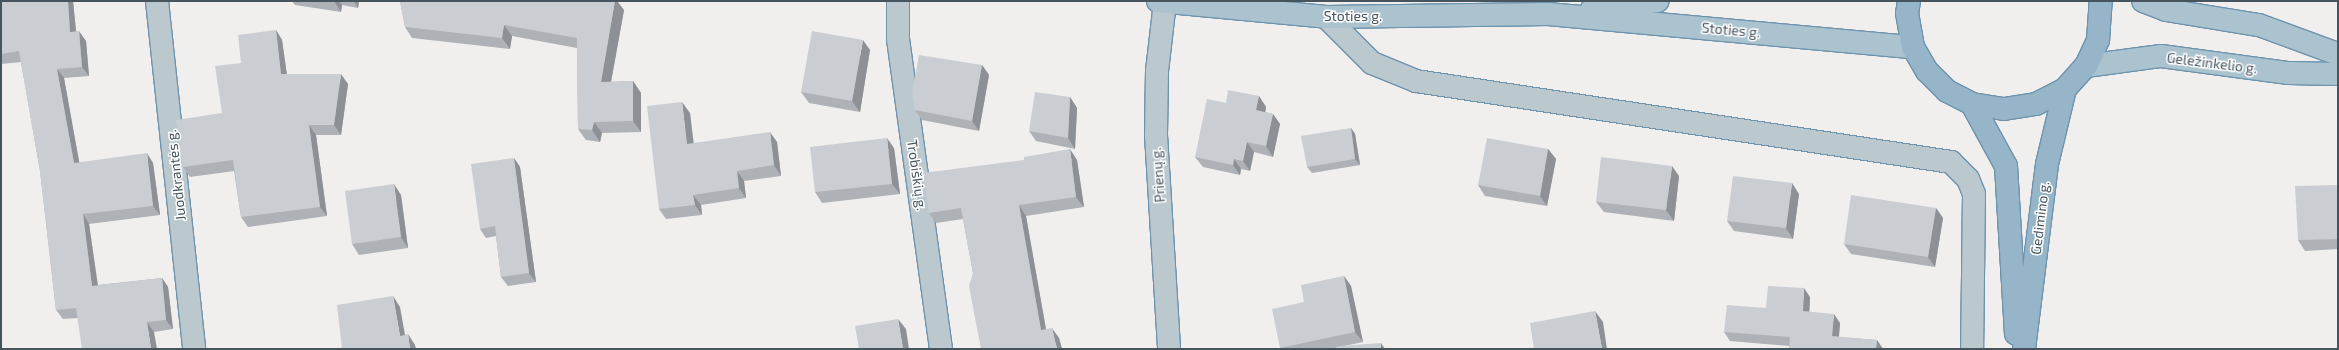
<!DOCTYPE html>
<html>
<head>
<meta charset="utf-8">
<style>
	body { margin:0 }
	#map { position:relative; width:2339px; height:350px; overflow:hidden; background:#f1eeee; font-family:"Exo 2",sans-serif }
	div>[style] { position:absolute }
	.roads { filter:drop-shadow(1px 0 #6d93ad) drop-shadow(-1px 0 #6d93ad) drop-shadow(0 1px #6d93ad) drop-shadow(0 -1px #6d93ad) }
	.minor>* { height:22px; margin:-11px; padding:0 11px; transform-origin:11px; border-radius:11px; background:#bbc8ce }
	.primary>* { height:22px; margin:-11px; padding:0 11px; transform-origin:11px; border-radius:11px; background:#abc2cf }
	.trunk>* { height:22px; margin:-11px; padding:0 11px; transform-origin:11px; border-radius:11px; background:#96b5c8 }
	.wall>* { inset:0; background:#aeb1b5 }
	.shaded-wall>* { inset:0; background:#8d9094 }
	.building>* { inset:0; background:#caced3 }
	span { translate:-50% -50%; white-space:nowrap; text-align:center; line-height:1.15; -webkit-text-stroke:3px #fff; paint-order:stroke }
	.street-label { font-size:14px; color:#45545d }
	.frame { position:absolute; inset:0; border:2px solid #45545d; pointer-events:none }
</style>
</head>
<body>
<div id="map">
	<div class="roads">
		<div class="minor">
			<div style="left:157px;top:1px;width:350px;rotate:83.9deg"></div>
			<div style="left:898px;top:1px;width:38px;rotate:90deg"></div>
			<div style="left:898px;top:39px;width:313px;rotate:82.1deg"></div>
			<div style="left:1165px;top:2px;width:69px;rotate:96.6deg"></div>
			<div style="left:1157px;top:71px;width:64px;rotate:90.9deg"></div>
			<div style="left:1156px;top:135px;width:214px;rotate:86.5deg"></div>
			<div style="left:1326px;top:17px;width:65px;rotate:45deg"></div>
			<div style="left:1372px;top:63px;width:48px;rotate:22.2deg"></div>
			<div style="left:1416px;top:81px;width:541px;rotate:8.61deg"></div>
			<div style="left:1951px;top:162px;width:24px;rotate:45deg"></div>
			<div style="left:1968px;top:179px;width:16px;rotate:68deg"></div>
			<div style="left:1974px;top:194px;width:155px;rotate:90.7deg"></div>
		</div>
		<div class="primary">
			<div style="left:1158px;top:1px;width:169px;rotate:5.4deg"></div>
			<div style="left:1326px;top:17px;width:222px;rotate:-0.8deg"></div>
			<div style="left:1548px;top:14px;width:366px;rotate:5.2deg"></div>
			<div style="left:2143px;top:1px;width:25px;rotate:21deg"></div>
			<div style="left:2166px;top:10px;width:94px;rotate:9.2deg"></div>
			<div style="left:2259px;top:25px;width:84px;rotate:20.2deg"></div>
			<div style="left:1592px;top:9px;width:66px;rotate:-6.9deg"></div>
			<div style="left:2086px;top:66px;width:76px;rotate:-7.6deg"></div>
			<div style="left:2161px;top:56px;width:129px;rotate:7.6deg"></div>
			<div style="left:2289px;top:73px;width:49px;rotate:1.2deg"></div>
		</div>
		<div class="trunk">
			<div style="left:1909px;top:1px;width:12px;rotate:99deg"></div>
			<div style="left:1907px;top:13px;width:35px;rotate:80deg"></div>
			<div style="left:1913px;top:47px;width:28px;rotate:60deg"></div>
			<div style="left:1927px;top:71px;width:28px;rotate:45deg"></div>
			<div style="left:1947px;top:91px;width:28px;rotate:27deg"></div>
			<div style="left:1972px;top:104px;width:32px;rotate:9deg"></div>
			<div style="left:2004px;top:109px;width:32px;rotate:-9deg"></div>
			<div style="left:2036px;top:104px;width:33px;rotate:-27deg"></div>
			<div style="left:2065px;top:89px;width:31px;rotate:-48deg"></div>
			<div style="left:2086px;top:66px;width:29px;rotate:-65deg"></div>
			<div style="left:2098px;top:40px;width:39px;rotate:-86deg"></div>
			<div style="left:1972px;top:104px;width:71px;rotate:61.3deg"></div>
			<div style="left:2006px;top:166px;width:168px;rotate:86.6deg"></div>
			<div style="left:2024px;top:349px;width:186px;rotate:-82.9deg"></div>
			<div style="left:2047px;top:164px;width:77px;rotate:-76.5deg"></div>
		</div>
	</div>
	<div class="wall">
		<div style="clip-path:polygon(1px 1px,73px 1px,76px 31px,86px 41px,89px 76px,64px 78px,79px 162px,153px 163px,160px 215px,89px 224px,98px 285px,162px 278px,168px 287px,173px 329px,154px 332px,78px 318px,63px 319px,56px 310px,40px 171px,21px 62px,1px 64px)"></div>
		<div style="clip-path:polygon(292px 1px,359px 1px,358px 8px,342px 5px,341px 12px,295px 5px)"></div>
		<div style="clip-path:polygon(400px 1px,617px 1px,624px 10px,611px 82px,633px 81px,641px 93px,641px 132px,602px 133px,600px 142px,586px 140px,578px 129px,577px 48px,512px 36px,510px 49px,412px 38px,405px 27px)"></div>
		<div style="clip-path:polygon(276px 30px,282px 40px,287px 74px,348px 84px,341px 135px,316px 135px,327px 216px,248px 227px,241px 217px,234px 171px,190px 177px,183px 167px,222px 113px,241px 63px)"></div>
		<div style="clip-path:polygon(870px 50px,860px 112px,809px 103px,801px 92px)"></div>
		<div style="clip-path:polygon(982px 65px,989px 75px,979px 131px,922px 120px,915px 110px)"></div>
		<div style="clip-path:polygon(1259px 96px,1266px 107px,1265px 112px,1273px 114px,1280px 124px,1273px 157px,1254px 152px,1250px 171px,1241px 169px,1240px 175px,1203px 167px,1195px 157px)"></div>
		<div style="clip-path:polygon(1070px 97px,1077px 108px,1075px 149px,1036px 141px,1029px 131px)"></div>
		<div style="clip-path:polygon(690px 113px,693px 143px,777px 142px,781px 176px,744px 181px,746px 198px,701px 205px,702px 215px,666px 219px,659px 209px)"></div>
		<div style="clip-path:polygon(1351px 128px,1355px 134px,1360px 165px,1312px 173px,1307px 167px)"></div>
		<div style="clip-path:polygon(894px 148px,900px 194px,822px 203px,815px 192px)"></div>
		<div style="clip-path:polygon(1548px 149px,1556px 159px,1547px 206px,1485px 196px,1478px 185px)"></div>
		<div style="clip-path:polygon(514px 158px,520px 167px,536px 282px,508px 286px,501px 277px,496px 236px,486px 238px,480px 229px)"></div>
		<div style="clip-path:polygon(1077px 160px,1084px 207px,1026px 216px,1046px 329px,1059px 338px,1062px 349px,973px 273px,963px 219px,936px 223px,929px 213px)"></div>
		<div style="clip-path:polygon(1679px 176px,1674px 221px,1604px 212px,1596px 202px)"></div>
		<div style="clip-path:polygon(2338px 185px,2338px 249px,2305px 251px,2298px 240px)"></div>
		<div style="clip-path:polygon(1799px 194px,1793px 239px,1734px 231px,1727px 221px)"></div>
		<div style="clip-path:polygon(401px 195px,408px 248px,359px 255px,352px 244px)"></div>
		<div style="clip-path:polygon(1936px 208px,1943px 218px,1935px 267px,1851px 254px,1844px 244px)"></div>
		<div style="clip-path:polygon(1344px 276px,1351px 286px,1363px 342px,1330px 349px,1281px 349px,1280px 348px,1304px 302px)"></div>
		<div style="clip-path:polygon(1810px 297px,1809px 312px,1840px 323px,1839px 337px,1877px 340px,1883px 349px,1789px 349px,1789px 346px,1730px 341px,1724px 332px,1766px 308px)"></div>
	</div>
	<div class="shaded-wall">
		<div style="clip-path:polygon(68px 1px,73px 1px,77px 41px,70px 32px)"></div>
		<div style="clip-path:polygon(334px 1px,339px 1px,342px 5px,341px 12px)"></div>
		<div style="clip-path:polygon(354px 1px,359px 1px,358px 8px)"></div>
		<div style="clip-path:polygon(615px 1px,617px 1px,624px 10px,609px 93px,601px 82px)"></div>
		<div style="clip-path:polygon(504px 25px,512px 36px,510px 49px,502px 38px)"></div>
		<div style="clip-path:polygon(276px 30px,282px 40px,288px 84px,281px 74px)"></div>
		<div style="clip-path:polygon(79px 31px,86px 41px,89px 76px,82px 67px)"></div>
		<div style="clip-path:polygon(863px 40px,870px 50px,860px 112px,852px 101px)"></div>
		<div style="clip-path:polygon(982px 65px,989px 75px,979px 131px,972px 121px)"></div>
		<div style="clip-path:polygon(57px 69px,64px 78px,81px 172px,74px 163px)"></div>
		<div style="clip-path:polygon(341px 74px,348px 84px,341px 135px,334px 125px)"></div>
		<div style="clip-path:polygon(633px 81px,641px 93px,641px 132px,633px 121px)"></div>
		<div style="clip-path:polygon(1259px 96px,1266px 107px,1264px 120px,1256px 110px)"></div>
		<div style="clip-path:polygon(1070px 97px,1077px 108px,1075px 149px,1068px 138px)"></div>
		<div style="clip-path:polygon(682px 102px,690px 113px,695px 154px,687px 144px)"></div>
		<div style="clip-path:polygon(1273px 114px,1280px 124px,1273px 157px,1266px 146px)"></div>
		<div style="clip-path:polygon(594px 122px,602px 133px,600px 142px,592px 130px)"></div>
		<div style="clip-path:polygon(309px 125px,316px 135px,327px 216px,320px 207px)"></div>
		<div style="clip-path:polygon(1351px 128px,1355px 134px,1360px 165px,1355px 159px)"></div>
		<div style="clip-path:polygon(770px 132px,777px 142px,781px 176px,774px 165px)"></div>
		<div style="clip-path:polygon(887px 138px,894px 148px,900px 194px,892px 184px)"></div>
		<div style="clip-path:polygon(1247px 142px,1254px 152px,1250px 171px,1243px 161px)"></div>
		<div style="clip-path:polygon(1070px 149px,1077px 160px,1084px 207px,1076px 197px)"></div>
		<div style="clip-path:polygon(1548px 149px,1556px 159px,1547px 206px,1540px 196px)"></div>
		<div style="clip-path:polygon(147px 153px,153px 163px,160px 215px,153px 206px)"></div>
		<div style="clip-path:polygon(514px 158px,520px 167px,536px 282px,529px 273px)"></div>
		<div style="clip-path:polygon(1234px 159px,1241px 169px,1240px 175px,1233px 165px)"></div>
		<div style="clip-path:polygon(1672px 166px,1679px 176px,1674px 221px,1666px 210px)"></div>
		<div style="clip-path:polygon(737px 171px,744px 181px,746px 198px,739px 188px)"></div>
		<div style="clip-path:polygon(1792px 183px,1799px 194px,1793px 239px,1786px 228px)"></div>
		<div style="clip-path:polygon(394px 184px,401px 195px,408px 248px,401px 237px)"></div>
		<div style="clip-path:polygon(693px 195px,701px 205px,702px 215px,695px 205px)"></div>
		<div style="clip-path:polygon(1019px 205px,1026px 216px,1048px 341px,1041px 330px)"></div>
		<div style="clip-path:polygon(1936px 208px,1943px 218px,1935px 267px,1928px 257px)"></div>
		<div style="clip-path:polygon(83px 214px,89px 224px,99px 295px,92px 286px)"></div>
		<div style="clip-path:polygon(1344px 276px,1351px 286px,1363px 342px,1355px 332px)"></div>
		<div style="clip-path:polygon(162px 278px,168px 287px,173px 329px,166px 320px)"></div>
		<div style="clip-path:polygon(1804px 288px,1810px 297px,1809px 320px,1803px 311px)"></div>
		<div style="clip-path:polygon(393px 296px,400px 307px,407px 346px,400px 336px)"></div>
		<div style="clip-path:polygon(1595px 311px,1603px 322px,1607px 349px,1602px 349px)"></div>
		<div style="clip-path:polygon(1834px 314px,1840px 323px,1838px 345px,1832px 336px)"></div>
		<div style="clip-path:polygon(898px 319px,906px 329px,909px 349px,903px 349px)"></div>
		<div style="clip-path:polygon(147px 322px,154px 332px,157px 349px,151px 349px)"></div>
		<div style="clip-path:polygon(1052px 328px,1059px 338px,1062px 349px,1057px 349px)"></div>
		<div style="clip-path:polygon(408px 334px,415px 345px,416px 349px,410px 349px)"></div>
		<div style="clip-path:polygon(1877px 340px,1883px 349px,1876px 349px)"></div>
		<div style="clip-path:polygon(1381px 343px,1385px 349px,1381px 349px)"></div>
	</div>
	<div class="building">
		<div style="clip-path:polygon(1px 1px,68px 1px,70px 32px,79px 31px,82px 67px,57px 69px,74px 163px,147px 153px,153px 206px,83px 214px,92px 286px,162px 278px,166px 320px,147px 322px,151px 349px,82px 349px,76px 308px,56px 310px,40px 171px,19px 51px,1px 54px)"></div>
		<div style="clip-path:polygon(400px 1px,615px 1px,601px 82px,633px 81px,633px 121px,594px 122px,592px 130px,578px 129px,577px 38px,504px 25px,502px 38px,405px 27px)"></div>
		<div style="clip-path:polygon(276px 30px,281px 74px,341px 74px,334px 125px,309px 125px,320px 207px,241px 217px,233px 160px,183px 167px,176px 120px,222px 113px,215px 66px,241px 63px,238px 35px)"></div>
		<div style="clip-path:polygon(812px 31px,863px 40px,852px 101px,801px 92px)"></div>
		<div style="clip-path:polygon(919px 55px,982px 65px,972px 121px,915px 110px,912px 93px)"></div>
		<div style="clip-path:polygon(1228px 90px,1259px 96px,1256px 110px,1273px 114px,1266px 146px,1247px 142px,1243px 161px,1234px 159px,1233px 165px,1195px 157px,1207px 99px,1226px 103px)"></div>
		<div style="clip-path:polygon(1035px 92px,1070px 97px,1068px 138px,1029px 131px)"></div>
		<div style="clip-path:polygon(682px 102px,687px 144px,770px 132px,774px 165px,737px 171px,739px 188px,693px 195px,695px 205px,659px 209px,647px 106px)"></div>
		<div style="clip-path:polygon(1351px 128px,1355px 159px,1307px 167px,1301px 136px)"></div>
		<div style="clip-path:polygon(887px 138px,892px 184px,815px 192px,810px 147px)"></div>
		<div style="clip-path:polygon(1487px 138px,1548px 149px,1540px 196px,1478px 185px)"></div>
		<div style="clip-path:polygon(1070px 149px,1076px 197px,1019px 205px,1041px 330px,1052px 328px,1057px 349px,981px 349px,969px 286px,973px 273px,961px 208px,929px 213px,923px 173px,1024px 160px,1024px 157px)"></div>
		<div style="clip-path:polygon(1601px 157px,1672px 166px,1666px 210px,1596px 202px)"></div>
		<div style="clip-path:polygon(514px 158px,529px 273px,501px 277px,495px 226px,480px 229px,471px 164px)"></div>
		<div style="clip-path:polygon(1733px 176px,1792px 183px,1786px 228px,1727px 221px)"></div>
		<div style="clip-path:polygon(394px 184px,401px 237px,352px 244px,345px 191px)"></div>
		<div style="clip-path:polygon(2338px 185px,2338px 239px,2298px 240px,2295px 186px)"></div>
		<div style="clip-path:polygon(1851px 195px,1936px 208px,1928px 257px,1844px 244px)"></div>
		<div style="clip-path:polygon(1344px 276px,1355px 332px,1280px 348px,1272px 309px,1304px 302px,1301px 285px)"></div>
		<div style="clip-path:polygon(1768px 286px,1804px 288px,1803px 311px,1834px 314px,1832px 336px,1877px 340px,1876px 349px,1789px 349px,1790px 337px,1724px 332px,1727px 305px,1766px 308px)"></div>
		<div style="clip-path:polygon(393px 296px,400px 336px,408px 334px,410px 349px,342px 349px,337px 305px)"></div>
		<div style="clip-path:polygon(1595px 311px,1602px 349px,1534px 349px,1530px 323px)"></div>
		<div style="clip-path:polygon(898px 319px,903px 349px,859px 349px,855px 326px)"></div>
		<div style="clip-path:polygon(1381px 343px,1381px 349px,1339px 349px,1339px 346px)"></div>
	</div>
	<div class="street-label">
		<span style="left:1353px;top:16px">Stoties g.</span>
		<span style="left:1731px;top:30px;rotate:5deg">Stoties g.</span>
		<span style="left:2212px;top:63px;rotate:7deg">Geležinkelio g.</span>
		<span style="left:176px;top:175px;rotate:-96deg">Juodkrantės g.</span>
		<span style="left:917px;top:175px;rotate:82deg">Trobiškių g.</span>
		<span style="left:1158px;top:175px;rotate:-94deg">Prienų g.</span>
		<span style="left:2040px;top:218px;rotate:-83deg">Gedimino g.</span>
	</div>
	<div class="frame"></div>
</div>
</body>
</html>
